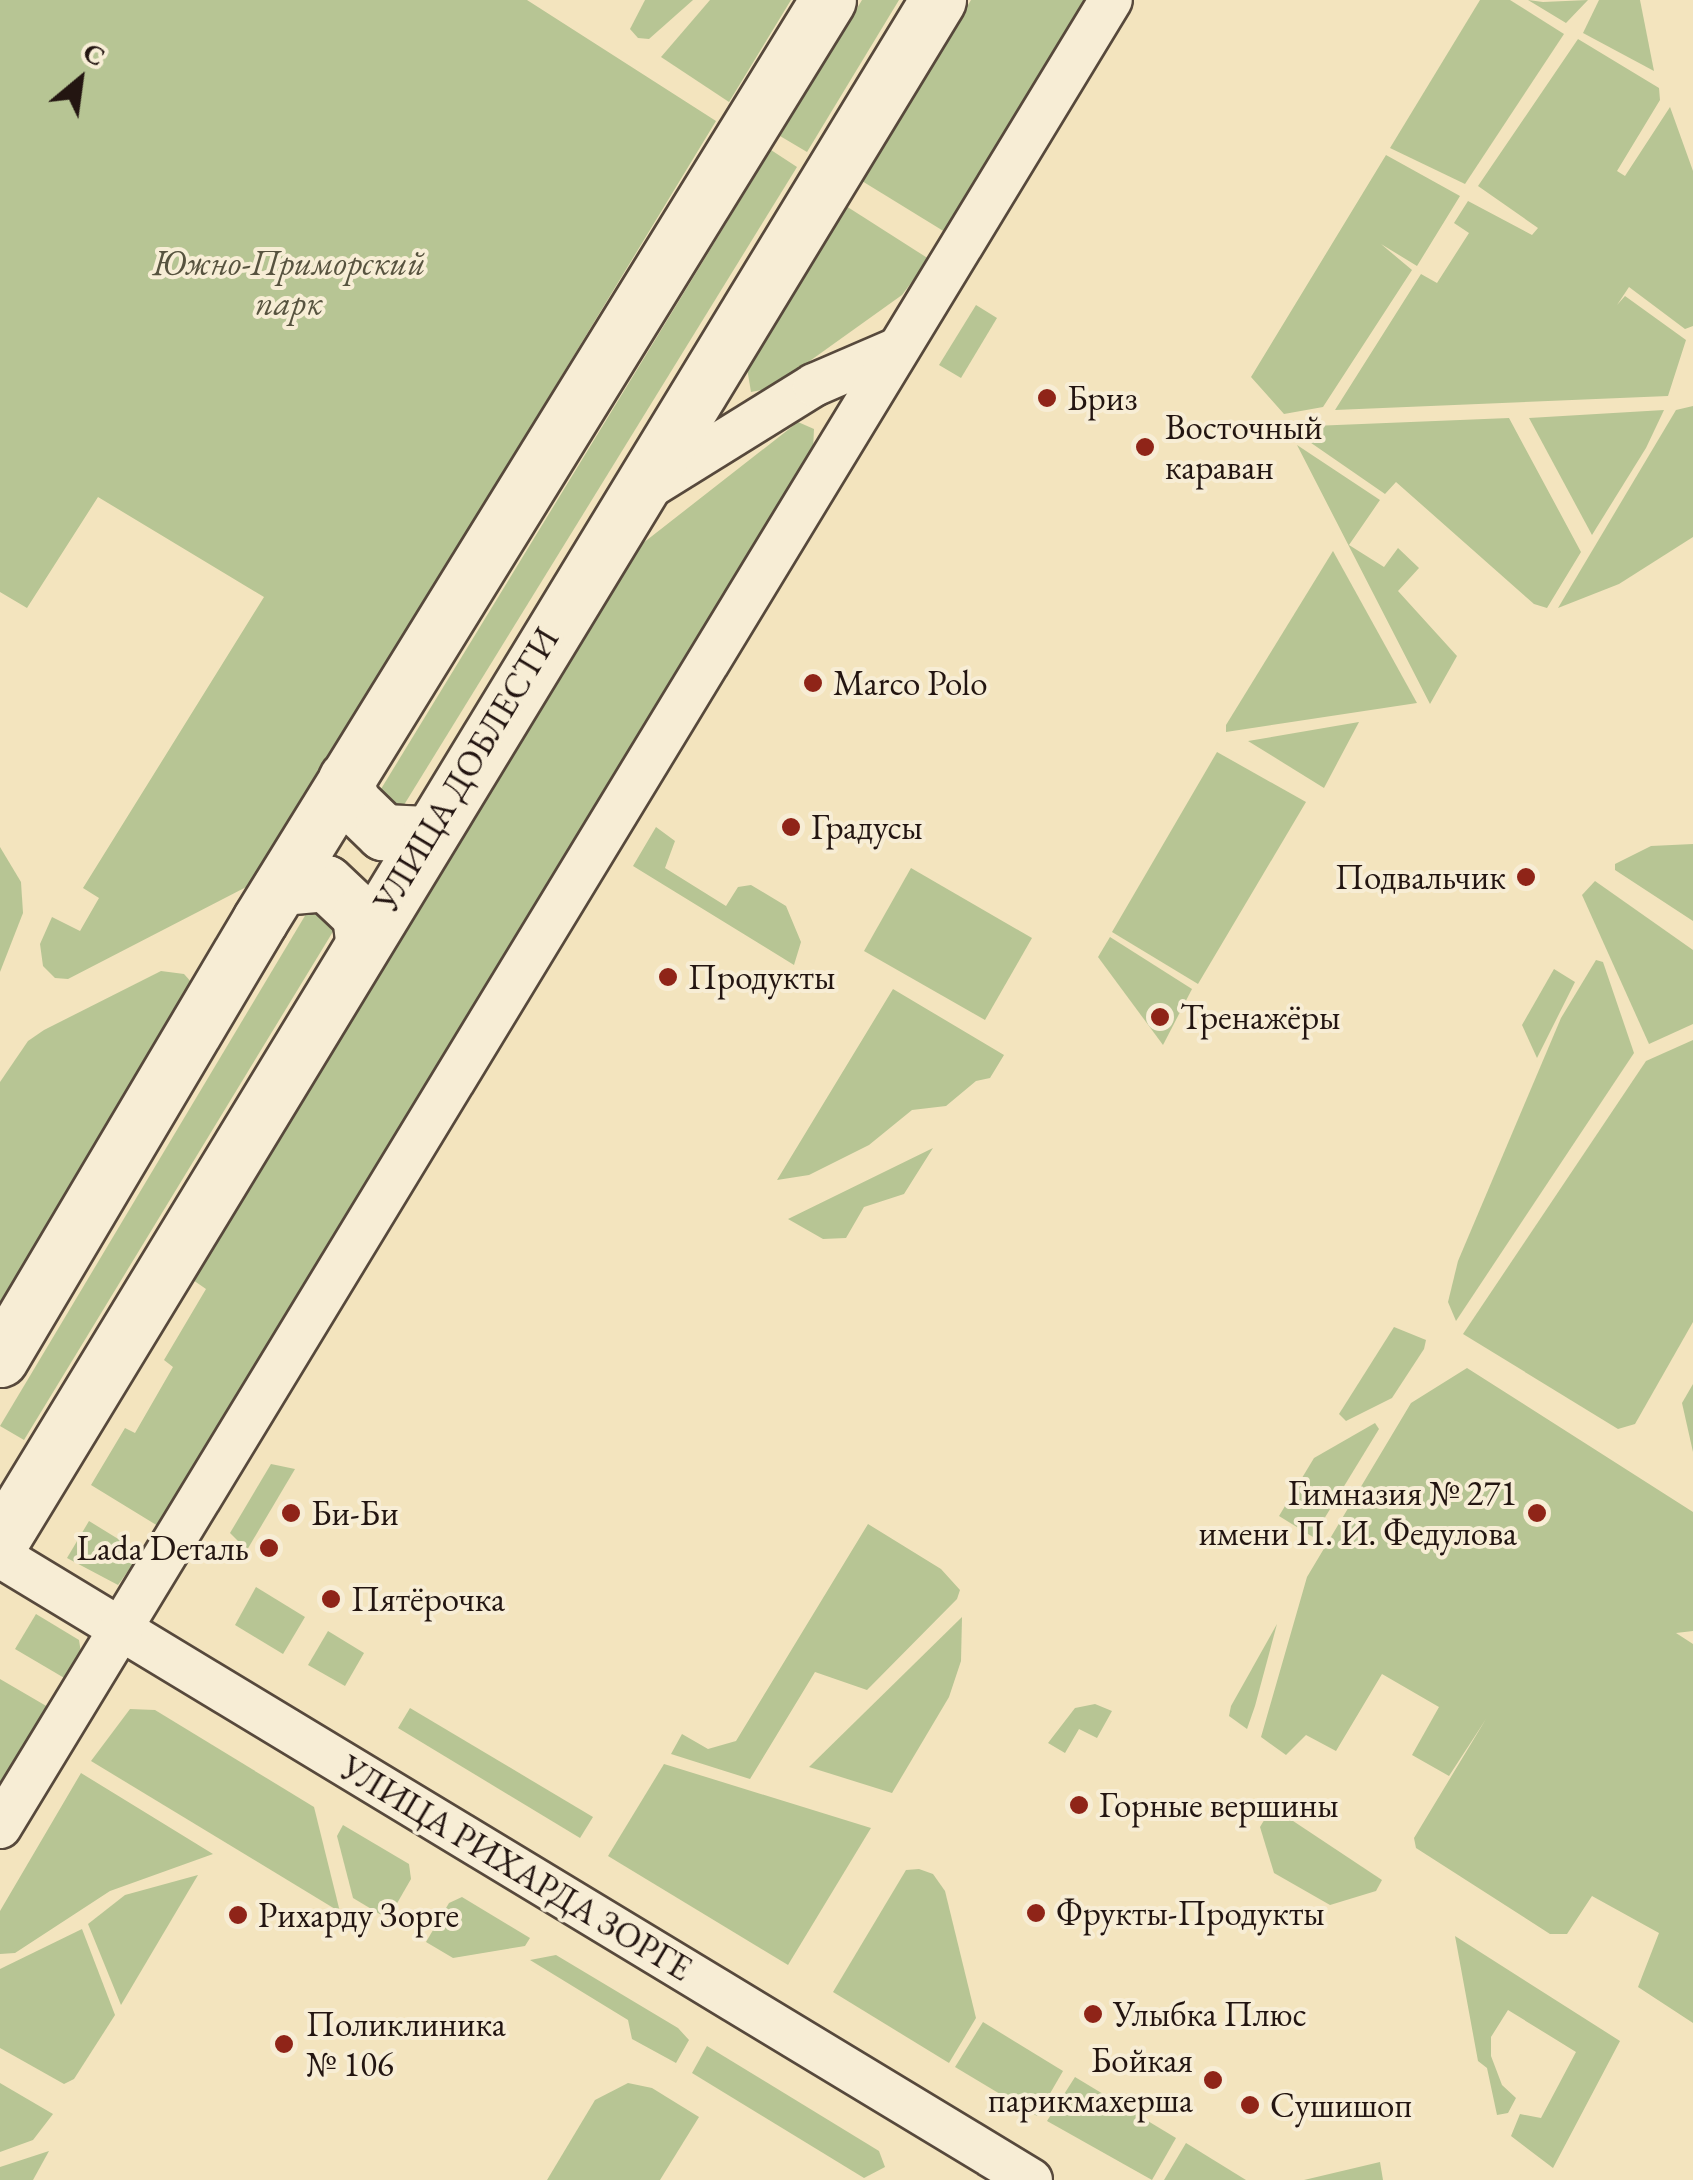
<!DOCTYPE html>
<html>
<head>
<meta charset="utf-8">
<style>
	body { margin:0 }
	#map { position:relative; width:1693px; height:2180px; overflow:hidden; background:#f3e4be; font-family:"EB Garamond",serif }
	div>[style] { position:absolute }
	.green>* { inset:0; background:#b7c594 }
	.roads { filter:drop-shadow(2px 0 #57493c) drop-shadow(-2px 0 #57493c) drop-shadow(0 2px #57493c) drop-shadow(0 -2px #57493c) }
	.street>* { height:42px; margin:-21px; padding:0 21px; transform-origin:21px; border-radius:21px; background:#f7edd5 }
	.secondary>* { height:55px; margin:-27.5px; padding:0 27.5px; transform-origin:27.5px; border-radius:27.5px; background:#f7edd5 }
	.dots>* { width:28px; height:28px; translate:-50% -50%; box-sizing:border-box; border:5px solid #f7edd5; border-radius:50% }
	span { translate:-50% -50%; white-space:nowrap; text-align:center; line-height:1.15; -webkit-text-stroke:8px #f7edd5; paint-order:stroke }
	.park-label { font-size:35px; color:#57533f; font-style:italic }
	.poi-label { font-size:35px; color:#231511 }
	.left { translate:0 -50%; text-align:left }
	.right { translate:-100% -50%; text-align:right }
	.street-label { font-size:35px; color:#231511 }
	.north { position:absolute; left:30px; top:30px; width:100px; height:100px; -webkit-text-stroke:8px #f7edd5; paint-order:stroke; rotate:29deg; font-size:28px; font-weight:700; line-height:40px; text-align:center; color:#231511 }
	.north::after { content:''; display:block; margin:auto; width:35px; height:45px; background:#231511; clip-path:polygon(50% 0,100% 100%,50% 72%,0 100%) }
</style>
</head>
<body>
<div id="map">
	<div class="green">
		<div style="clip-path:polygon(0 0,527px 0,716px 121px,254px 883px,68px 979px,55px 978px,43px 966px,40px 944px,52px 917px,80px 931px,99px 898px,83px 888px,264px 597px,98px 497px,27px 608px,0 592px)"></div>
		<div style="clip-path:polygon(645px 0,693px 0,649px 39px,638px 38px,630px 29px)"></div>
		<div style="clip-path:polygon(710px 0,791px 0,729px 102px,661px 57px)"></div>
		<div style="clip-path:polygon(862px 0,899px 0,807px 152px,780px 136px)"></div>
		<div style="clip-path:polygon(971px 0,1088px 0,945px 232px,862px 181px)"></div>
		<div style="clip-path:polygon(1480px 0,1510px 0,1564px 34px,1465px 184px,1390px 148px)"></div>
		<div style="clip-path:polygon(1528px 0,1543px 2px,1588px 0,1566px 23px)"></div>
		<div style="clip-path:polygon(1599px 0,1640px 0,1654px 71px,1583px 33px)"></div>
		<div style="clip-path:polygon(1578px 39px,1659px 88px,1660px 100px,1617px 171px,1625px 176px,1670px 107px,1693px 171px,1693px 326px,1685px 329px,1629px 287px,1617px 305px,1625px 296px,1686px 340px,1668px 396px,1335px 410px,1421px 274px,1437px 283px,1469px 233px,1454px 223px,1468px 201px,1532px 235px,1538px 228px,1478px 186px)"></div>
		<div style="clip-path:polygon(771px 150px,797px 167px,399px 813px,381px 789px)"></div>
		<div style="clip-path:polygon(1386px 155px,1460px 196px,1417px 266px,1381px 244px,1412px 270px,1323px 407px,1284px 414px,1251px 377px)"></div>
		<div style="clip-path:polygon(846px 206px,929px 259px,902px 295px,772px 388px,751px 392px,747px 368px)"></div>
		<div style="clip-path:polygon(976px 305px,997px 318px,961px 378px,939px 365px)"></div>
		<div style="clip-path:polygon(1693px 406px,1693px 537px,1619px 584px,1558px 608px,1676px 410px)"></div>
		<div style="clip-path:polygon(1664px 410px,1646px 448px,1592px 535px,1529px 418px)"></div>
		<div style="clip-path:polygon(1509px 418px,1581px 552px,1547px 608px,1534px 604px,1396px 482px,1385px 494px,1288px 427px)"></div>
		<div style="clip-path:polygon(798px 422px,814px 429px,813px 450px,158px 1526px,91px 1485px,125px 1428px,135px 1433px,173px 1367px,164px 1360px,206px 1289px,193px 1280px,638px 547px)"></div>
		<div style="clip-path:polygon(1297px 445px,1380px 500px,1349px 545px,1384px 567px,1398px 548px,1419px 568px,1398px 591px,1457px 656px,1430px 704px)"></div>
		<div style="clip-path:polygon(1333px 551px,1417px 703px,1226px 732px,1226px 725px)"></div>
		<div style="clip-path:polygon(1359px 722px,1324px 788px,1248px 741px)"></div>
		<div style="clip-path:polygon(1217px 752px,1306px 802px,1198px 984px,1112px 932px)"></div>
		<div style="clip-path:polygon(656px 827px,675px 841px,665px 868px,726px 906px,738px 887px,751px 885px,786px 906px,801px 942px,794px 965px,633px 866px)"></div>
		<div style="clip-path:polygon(1693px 844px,1693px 921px,1615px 870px,1615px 864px,1651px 846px)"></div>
		<div style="clip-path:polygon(0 847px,21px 882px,23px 913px,0 972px)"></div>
		<div style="clip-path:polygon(911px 868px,1032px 938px,985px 1020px,864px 951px)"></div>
		<div style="clip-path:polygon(1595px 881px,1693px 950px,1693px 1024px,1649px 1044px,1582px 895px)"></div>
		<div style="clip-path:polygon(312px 904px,337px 925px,24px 1440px,0 1426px)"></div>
		<div style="clip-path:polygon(1110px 937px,1192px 989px,1163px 1045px,1098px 957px)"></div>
		<div style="clip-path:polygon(1596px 960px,1603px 962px,1634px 1053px,1456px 1321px,1448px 1302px,1458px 1261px,1561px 1018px)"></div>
		<div style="clip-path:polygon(1554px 969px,1575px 982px,1537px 1058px,1522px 1025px)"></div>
		<div style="clip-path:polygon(161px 971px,184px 974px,193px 984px,0 1302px,0 1082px,28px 1041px,44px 1030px)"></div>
		<div style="clip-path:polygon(893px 989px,1004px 1055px,990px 1078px,976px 1081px,946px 1106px,912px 1110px,869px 1145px,809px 1175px,777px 1180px)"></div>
		<div style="clip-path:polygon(1693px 1040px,1693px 1322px,1635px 1424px,1618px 1429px,1463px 1334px,1646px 1061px)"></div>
		<div style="clip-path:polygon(933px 1148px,904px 1194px,864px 1207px,846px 1238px,823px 1239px,788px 1219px)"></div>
		<div style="clip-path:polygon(1394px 1327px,1426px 1340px,1424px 1349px,1392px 1398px,1346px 1421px,1339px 1414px)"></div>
		<div style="clip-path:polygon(1467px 1368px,1693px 1512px,1693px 1631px,1676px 1633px,1693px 1644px,1693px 2023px,1638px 1987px,1659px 1933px,1592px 1896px,1567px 1934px,1550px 1934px,1416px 1848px,1414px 1838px,1486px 1719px,1449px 1776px,1412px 1755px,1439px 1707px,1382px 1674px,1336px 1751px,1306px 1735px,1286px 1755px,1261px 1737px,1307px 1577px,1411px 1403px)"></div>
		<div style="clip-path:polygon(1693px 1384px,1693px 1452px,1682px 1403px)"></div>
		<div style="clip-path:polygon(1375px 1423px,1379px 1429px,1313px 1537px,1279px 1516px,1314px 1458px)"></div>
		<div style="clip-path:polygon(271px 1464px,295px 1469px,247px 1550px,230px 1533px)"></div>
		<div style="clip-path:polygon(89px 1521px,141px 1553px,118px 1585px,67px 1558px)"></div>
		<div style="clip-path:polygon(868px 1524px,941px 1569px,960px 1590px,957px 1599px,867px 1690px,815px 1672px,750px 1779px,671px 1754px,682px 1734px,708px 1749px,736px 1741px)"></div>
		<div style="clip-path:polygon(256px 1587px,305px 1617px,283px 1654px,235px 1625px)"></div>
		<div style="clip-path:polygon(36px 1614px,79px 1640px,81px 1653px,66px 1679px,15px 1649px)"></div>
		<div style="clip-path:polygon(962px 1617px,961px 1661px,949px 1697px,892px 1793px,809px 1767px)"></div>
		<div style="clip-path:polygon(1277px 1624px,1255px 1706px,1247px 1729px,1229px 1716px,1231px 1706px)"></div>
		<div style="clip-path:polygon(328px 1631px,364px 1653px,345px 1686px,308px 1665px)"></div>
		<div style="clip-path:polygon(0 1679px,48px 1707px,0 1786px)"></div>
		<div style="clip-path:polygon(1095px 1704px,1112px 1711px,1097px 1738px,1079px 1729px,1065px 1753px,1048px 1743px,1075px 1708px)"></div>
		<div style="clip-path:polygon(410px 1708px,593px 1817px,580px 1838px,398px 1728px)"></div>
		<div style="clip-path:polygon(130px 1709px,155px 1710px,314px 1807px,340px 1912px,91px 1761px)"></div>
		<div style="clip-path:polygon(664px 1764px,871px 1828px,788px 1965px,608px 1856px)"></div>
		<div style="clip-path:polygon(81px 1773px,213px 1854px,110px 1891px,15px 1953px,0 1954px,0 1911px)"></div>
		<div style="clip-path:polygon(1272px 1807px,1382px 1880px,1376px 1891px,1330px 1905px,1274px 1873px,1260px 1827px)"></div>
		<div style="clip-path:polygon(343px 1825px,409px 1864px,411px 1879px,388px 1919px,353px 1898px,337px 1836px)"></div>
		<div style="clip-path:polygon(919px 1869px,933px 1874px,945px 1891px,976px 2018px,949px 2063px,833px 1992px,906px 1870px)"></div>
		<div style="clip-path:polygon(198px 1875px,121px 2005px,88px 1924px,125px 1895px)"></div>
		<div style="clip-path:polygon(462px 1897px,530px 1938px,525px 1946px,453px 1958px,426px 1942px,449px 1903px)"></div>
		<div style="clip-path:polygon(82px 1929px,115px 2015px,74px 2079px,64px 2084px,0 2048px,0 1969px)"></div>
		<div style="clip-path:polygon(1455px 1936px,1620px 2041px,1553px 2168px,1511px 2136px,1520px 2114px,1541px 2118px,1576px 2052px,1508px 2010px,1491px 2037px,1491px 2056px,1502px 2085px,1516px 2098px,1508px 2113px,1497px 2115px,1487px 2068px,1478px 2061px)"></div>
		<div style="clip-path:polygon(556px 1955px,678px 2028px,689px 2040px,676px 2063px,632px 2039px,628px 2020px,530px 1960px)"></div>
		<div style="clip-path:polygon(983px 2022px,1063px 2071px,1037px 2116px,955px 2067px)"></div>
		<div style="clip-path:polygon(707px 2046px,879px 2151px,885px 2167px,864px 2178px,692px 2073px)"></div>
		<div style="clip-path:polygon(1075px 2077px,1176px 2138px,1152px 2180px,1047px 2121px)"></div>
		<div style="clip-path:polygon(0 2083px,53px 2114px,33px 2140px,0 2152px)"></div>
		<div style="clip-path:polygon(628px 2083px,652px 2088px,699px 2117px,660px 2180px,547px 2180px,595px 2100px)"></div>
		<div style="clip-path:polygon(1186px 2143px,1246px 2180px,1164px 2180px)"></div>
		<div style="clip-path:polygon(49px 2151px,33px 2180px,0 2180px,0 2167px)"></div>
		<div style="clip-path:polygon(1380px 2162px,1383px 2180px,1304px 2180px)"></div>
	</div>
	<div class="roads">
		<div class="street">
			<div style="left:643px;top:491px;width:201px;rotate:-31.8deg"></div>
			<div style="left:814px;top:385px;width:90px;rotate:-23.4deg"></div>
			<div style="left:0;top:1556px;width:1205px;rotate:31.18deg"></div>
			<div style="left:0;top:1827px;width:2138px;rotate:-58.7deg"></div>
		</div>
		<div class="secondary">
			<div style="left:346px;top:779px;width:23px;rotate:77deg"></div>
			<div style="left:351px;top:801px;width:45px;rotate:44.1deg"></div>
			<div style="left:383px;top:832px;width:43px;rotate:2.7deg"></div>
			<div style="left:281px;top:887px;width:45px;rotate:-5.1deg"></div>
			<div style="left:326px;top:883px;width:47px;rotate:43.3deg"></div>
			<div style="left:360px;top:915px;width:23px;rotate:83deg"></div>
			<div style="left:0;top:1359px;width:510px;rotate:-59.36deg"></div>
			<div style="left:260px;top:920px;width:1081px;rotate:-58.31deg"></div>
			<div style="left:0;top:1542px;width:1805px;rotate:-58.69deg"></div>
		</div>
	</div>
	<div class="dots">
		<div style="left:1047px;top:398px;background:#8f2418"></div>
		<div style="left:1145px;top:447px;background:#8f2418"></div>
		<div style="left:813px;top:683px;background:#8f2418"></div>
		<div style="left:791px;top:827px;background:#8f2418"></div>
		<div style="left:1526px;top:877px;background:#8f2418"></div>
		<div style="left:668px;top:977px;background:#8f2418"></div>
		<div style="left:1160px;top:1017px;background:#8f2418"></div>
		<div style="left:291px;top:1513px;background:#8f2418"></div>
		<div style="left:1537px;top:1513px;background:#8f2418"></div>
		<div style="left:269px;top:1548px;background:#8f2418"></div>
		<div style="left:331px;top:1599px;background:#8f2418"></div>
		<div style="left:1079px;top:1805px;background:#8f2418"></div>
		<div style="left:1036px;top:1913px;background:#8f2418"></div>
		<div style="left:238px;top:1915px;background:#8f2418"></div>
		<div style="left:1093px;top:2014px;background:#8f2418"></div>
		<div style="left:284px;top:2044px;background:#8f2418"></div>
		<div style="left:1213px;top:2080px;background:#8f2418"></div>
		<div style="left:1250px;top:2105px;background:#8f2418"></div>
	</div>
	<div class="park-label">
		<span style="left:289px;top:283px">Южно-Приморский<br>парк</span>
	</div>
	<div class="poi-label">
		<span class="left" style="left:1067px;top:398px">Бриз</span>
		<span class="left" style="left:1165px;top:447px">Восточный<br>караван</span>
		<span class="left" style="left:833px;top:683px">Marco Polo</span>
		<span class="left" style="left:811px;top:827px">Градусы</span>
		<span class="right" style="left:1506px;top:877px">Подвальчик</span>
		<span class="left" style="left:688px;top:977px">Продукты</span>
		<span class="left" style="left:1180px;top:1017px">Тренажёры</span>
		<span class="right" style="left:1517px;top:1513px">Гимназия № 271<br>имени П. И. Федулова</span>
		<span class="left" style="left:311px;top:1513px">Би-Би</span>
		<span class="right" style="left:249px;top:1548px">Lada Dеталь</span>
		<span class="left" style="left:351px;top:1599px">Пятёрочка</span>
		<span class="left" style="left:1099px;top:1805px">Горные вершины</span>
		<span class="left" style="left:1056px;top:1913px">Фрукты-Продукты</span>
		<span class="left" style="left:258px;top:1915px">Рихарду Зорге</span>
		<span class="left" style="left:1113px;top:2014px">Улыбка Плюс</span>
		<span class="left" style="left:306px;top:2044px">Поликлиника<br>№ 106</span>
		<span class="right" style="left:1193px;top:2080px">Бойкая<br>парикмахерша</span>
		<span class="left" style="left:1270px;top:2105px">Сушишоп</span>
	</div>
	<div class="street-label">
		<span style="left:466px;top:770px;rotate:-59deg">УЛИЦА ДОБЛЕСТИ</span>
		<span style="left:516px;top:1868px;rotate:31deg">УЛИЦА РИХАРДА ЗОРГЕ</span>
	</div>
	<div class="north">С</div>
</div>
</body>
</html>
